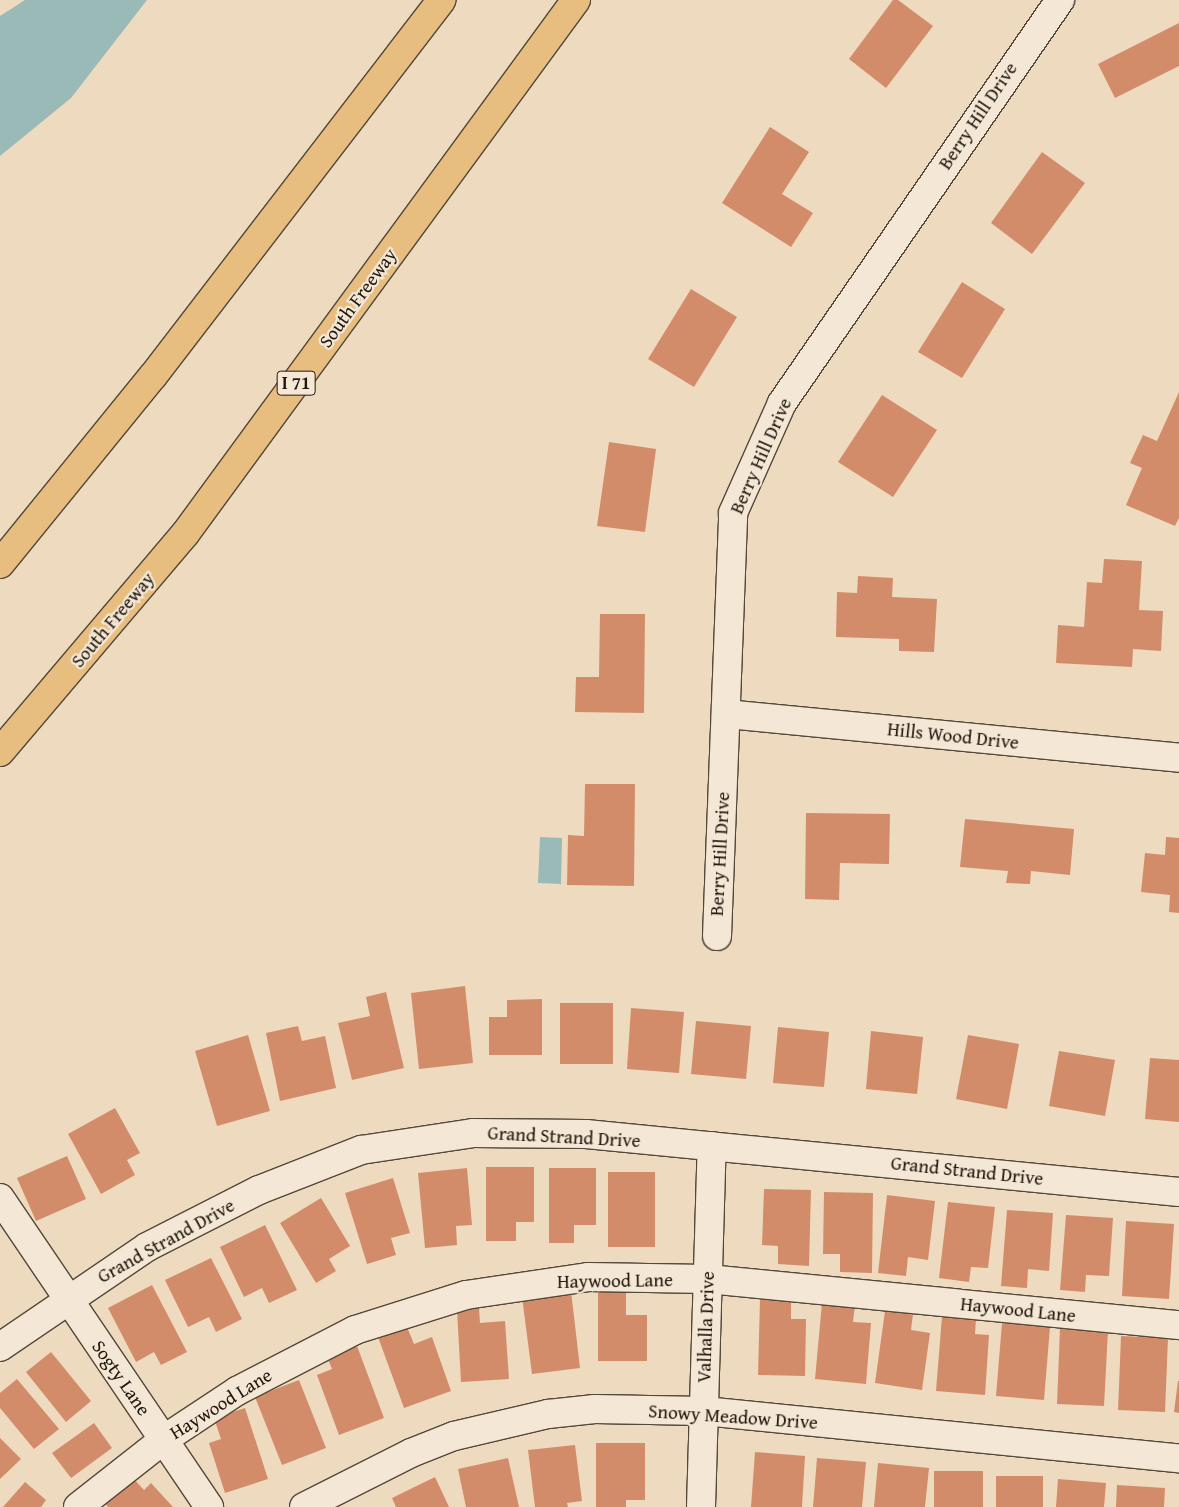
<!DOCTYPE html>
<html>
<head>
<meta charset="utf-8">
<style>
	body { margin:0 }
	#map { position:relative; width:1179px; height:1507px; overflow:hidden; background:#eedabf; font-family:"Gentium Book Plus",serif }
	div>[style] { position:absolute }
	.water>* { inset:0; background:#9abab7 }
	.building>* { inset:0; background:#d38c6a }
	.roads { filter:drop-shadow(1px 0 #54483a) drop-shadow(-1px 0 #54483a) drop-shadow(0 1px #54483a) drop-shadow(0 -1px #54483a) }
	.minor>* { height:28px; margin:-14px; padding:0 14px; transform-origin:14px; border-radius:14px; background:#f4e7d5 }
	.highway>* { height:28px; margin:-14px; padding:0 14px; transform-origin:14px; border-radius:14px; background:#e7bd80 }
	span { translate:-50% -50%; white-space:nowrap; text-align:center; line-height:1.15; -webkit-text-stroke:4.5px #f4e7d5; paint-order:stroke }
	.shield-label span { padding:1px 4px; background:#f4e7d5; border:1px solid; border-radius:4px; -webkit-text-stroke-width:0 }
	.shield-label { font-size:18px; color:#20170d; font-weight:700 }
	.street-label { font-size:19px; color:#20170d }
</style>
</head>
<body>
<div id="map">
	<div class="water">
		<div style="clip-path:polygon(25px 0,147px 0,71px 98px,0 156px,0 16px)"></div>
		<div style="clip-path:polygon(540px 837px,562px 838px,561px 884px,538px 883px)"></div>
	</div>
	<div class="building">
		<div style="clip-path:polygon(893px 0,898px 0,933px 26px,886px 88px,849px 59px)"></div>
		<div style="clip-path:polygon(1179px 23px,1179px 66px,1115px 98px,1098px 64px)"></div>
		<div style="clip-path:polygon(770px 127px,809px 152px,782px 194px,813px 213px,791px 247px,722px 203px)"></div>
		<div style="clip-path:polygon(1042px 152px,1085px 183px,1032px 254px,991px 223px)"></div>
		<div style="clip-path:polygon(962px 282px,1005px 309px,962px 378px,918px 352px)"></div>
		<div style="clip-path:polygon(691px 289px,737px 317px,694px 387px,648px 359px)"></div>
		<div style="clip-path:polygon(1179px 392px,1179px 518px,1175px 526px,1126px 505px,1142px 468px,1130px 463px,1143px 435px,1157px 441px)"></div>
		<div style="clip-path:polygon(882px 395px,937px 430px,893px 497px,838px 462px)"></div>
		<div style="clip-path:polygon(609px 442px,656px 449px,645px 532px,597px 526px)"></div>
		<div style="clip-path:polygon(1104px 559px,1142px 561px,1139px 610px,1163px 611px,1161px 651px,1133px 649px,1132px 667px,1056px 663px,1058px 625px,1084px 627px,1087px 582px,1102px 583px)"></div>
		<div style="clip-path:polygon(858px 576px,893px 578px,892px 597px,937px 599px,934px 652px,899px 651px,899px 639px,836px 637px,837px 592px,857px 593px)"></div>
		<div style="clip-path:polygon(600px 614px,645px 614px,644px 713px,575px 712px,576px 677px,599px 677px)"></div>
		<div style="clip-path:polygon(585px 784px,635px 784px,634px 886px,567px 885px,568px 835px,584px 836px)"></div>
		<div style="clip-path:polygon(806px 813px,890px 814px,889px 864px,840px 863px,839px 900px,805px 899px)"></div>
		<div style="clip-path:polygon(965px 819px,1074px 829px,1070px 875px,1031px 871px,1030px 884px,1006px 883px,1008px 871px,960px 867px)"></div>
		<div style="clip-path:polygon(1166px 837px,1179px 838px,1179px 913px,1169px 912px,1170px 895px,1141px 892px,1145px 853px,1165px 855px)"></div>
		<div style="clip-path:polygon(465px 986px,473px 1063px,419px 1069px,411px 993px)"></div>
		<div style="clip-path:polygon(386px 992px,404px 1068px,352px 1080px,338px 1023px,370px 1016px,366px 997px)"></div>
		<div style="clip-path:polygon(542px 999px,542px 1055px,489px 1055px,489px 1017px,507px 1017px,507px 1000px)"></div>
		<div style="clip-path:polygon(560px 1003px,613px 1003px,613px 1064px,560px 1064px)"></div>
		<div style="clip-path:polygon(631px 1008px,684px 1012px,679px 1073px,627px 1069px)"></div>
		<div style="clip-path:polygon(696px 1021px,751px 1026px,746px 1079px,691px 1074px)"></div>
		<div style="clip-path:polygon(298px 1026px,302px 1041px,325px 1036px,336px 1088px,280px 1101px,266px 1033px)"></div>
		<div style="clip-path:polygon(778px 1027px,829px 1032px,824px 1087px,773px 1083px)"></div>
		<div style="clip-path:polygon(871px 1031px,923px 1037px,917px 1094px,866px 1089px)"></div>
		<div style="clip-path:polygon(248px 1035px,270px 1111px,217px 1126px,195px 1051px)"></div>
		<div style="clip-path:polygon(968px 1035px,1019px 1044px,1007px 1109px,956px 1099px)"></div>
		<div style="clip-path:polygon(1059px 1051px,1115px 1060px,1105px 1116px,1049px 1106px)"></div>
		<div style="clip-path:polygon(1150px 1058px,1179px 1060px,1179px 1122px,1145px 1119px)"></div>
		<div style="clip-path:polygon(115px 1108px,140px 1153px,127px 1160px,135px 1175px,101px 1194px,68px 1134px)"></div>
		<div style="clip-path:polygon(67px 1156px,86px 1199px,36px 1221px,17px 1178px)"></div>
		<div style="clip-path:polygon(486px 1167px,534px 1167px,534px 1222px,516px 1222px,516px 1241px,486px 1241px)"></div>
		<div style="clip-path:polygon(467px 1168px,472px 1225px,456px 1226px,457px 1245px,425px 1248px,418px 1173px)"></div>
		<div style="clip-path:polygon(549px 1168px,596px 1168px,596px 1225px,574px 1225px,574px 1243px,549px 1243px)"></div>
		<div style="clip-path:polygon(608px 1172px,655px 1172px,655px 1247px,608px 1247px)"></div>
		<div style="clip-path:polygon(393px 1178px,410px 1233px,391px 1238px,396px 1255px,367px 1264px,345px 1193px)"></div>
		<div style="clip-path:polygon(764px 1189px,811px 1190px,809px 1266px,778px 1264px,778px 1246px,762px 1245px)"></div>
		<div style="clip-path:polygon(824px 1192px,873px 1193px,872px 1273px,840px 1272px,840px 1254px,823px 1254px)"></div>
		<div style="clip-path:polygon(887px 1195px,935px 1201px,928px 1260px,908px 1257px,906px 1276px,878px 1273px)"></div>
		<div style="clip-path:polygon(321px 1198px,350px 1246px,329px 1259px,336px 1271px,316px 1283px,280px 1223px)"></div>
		<div style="clip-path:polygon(948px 1202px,995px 1207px,988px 1268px,971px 1267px,969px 1282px,939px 1278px)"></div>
		<div style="clip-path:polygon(1007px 1210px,1053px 1213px,1049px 1271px,1028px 1269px,1027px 1288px,1001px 1286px)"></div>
		<div style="clip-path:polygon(1066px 1215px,1113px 1218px,1109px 1276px,1086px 1275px,1085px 1292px,1060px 1290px)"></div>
		<div style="clip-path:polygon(1126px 1221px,1174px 1224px,1169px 1299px,1122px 1296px)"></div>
		<div style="clip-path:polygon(265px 1225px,297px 1290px,269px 1303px,262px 1288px,244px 1297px,220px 1247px)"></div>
		<div style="clip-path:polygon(211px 1258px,242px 1319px,216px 1332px,209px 1317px,188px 1327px,165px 1280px)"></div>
		<div style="clip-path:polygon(152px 1285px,187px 1352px,161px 1365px,154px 1352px,136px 1362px,108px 1308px)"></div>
		<div style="clip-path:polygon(571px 1291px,580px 1368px,532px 1374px,522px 1297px)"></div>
		<div style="clip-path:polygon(598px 1292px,626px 1292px,626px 1315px,647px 1315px,647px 1361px,598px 1361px)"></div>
		<div style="clip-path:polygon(760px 1300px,791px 1300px,791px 1319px,806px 1319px,805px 1376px,758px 1375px)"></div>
		<div style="clip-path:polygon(822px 1303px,855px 1305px,853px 1322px,871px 1323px,866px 1384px,815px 1379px)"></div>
		<div style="clip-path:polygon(479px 1308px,480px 1323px,505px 1321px,509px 1379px,461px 1382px,457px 1310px)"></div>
		<div style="clip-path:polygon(885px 1311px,913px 1314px,911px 1330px,930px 1333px,922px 1390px,875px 1383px)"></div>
		<div style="clip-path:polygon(942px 1316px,976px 1319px,975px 1334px,989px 1335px,985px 1395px,936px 1391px)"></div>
		<div style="clip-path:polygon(1002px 1323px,1050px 1327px,1044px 1400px,996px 1396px)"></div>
		<div style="clip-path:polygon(407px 1327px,414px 1344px,432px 1337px,451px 1391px,404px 1408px,378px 1337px)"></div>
		<div style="clip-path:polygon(1060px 1328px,1108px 1331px,1104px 1406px,1057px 1404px)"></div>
		<div style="clip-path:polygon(1121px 1336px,1168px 1338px,1165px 1412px,1118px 1410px)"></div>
		<div style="clip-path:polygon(357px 1346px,384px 1418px,339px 1435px,317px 1375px,332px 1369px,327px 1357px)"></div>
		<div style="clip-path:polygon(51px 1352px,91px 1401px,66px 1422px,26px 1372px)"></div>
		<div style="clip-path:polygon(17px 1379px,59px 1429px,34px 1449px,0 1408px,0 1393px)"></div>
		<div style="clip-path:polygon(299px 1380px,326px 1448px,282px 1465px,255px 1397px)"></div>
		<div style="clip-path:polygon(1178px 1381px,1179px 1381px,1179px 1413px,1174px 1412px)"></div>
		<div style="clip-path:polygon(245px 1408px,268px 1479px,225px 1493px,209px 1443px,221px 1439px,214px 1418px)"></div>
		<div style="clip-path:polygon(94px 1423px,112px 1448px,71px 1478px,52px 1453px)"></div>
		<div style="clip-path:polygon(0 1438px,21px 1459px,0 1479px)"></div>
		<div style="clip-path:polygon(596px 1443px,645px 1443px,645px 1500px,626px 1500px,626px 1507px,596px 1507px)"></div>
		<div style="clip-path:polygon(575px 1445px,582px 1501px,567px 1503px,568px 1507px,535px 1507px,528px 1450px)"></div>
		<div style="clip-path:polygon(755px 1452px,805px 1456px,802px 1507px,751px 1507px)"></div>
		<div style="clip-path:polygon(508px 1458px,519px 1507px,466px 1507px,458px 1469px)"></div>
		<div style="clip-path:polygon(817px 1458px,866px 1462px,862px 1507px,813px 1507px)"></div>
		<div style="clip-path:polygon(878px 1463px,929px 1468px,925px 1507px,874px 1507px)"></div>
		<div style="clip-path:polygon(934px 1471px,983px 1471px,983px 1507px,934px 1507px)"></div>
		<div style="clip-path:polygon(996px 1476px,1043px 1476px,1043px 1507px,996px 1507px)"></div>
		<div style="clip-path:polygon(132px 1477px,144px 1490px,151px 1483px,173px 1507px,108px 1507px,104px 1502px)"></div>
		<div style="clip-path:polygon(435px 1477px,449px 1507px,396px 1507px,392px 1498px)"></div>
		<div style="clip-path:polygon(1058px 1479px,1106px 1483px,1104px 1507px,1056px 1507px)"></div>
		<div style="clip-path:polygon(25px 1482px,46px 1500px,41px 1507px,3px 1507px)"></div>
		<div style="clip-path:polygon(1117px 1485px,1165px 1488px,1164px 1507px,1116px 1507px)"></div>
	</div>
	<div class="roads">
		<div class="minor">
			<div style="left:726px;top:714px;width:455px;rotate:5.5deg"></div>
			<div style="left:717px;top:936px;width:423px;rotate:-87.8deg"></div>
			<div style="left:733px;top:513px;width:120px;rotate:-66deg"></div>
			<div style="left:782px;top:403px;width:490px;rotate:-55.4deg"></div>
			<div style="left:0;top:1198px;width:373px;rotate:55.9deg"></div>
			<div style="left:0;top:1347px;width:178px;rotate:-34.2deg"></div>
			<div style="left:147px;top:1247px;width:126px;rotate:-27deg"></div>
			<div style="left:259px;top:1190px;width:110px;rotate:-21.4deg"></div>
			<div style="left:361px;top:1150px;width:113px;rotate:-8.6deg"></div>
			<div style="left:473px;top:1133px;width:113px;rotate:0.5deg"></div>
			<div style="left:586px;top:1134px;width:596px;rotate:5.59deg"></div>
			<div style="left:78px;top:1507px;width:108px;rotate:-38.2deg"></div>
			<div style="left:163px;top:1440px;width:89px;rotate:-33.5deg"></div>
			<div style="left:237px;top:1391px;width:133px;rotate:-27.3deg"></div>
			<div style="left:355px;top:1330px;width:116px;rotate:-17.5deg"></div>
			<div style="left:466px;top:1295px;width:123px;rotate:-8.4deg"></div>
			<div style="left:588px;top:1277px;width:120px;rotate:1deg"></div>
			<div style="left:708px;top:1279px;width:473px;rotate:5.6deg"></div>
			<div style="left:304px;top:1507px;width:120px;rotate:-26.8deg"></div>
			<div style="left:411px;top:1453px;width:46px;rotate:-21.6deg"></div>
			<div style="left:454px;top:1436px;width:97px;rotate:-13.2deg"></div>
			<div style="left:548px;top:1414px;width:47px;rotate:-6.1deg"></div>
			<div style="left:595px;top:1409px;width:109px;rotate:1.1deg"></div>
			<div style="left:704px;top:1411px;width:477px;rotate:5.7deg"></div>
			<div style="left:701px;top:1507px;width:361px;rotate:-88.3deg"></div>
		</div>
		<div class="highway">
			<div style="left:0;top:564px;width:242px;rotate:-50.9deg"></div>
			<div style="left:153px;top:376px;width:474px;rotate:-52.5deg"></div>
			<div style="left:0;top:752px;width:286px;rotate:-49.7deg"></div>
			<div style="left:185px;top:534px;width:662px;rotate:-53.79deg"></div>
		</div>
	</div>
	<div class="shield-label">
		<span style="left:296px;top:383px">I 71</span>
	</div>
	<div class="street-label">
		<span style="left:978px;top:116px;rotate:-56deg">Berry Hill Drive</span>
		<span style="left:358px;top:298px;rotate:-54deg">South Freeway</span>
		<span style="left:761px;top:456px;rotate:-66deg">Berry Hill Drive</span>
		<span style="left:113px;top:620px;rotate:-50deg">South Freeway</span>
		<span style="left:953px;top:736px;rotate:6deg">Hills Wood Drive</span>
		<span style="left:720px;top:854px;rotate:-87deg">Berry Hill Drive</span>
		<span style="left:564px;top:1137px;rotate:3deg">Grand Strand Drive</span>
		<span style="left:967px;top:1171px;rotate:6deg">Grand Strand Drive</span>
		<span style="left:166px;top:1241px;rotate:-29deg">Grand Strand Drive</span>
		<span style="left:615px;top:1281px;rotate:-1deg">Haywood Lane</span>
		<span style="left:1018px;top:1310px;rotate:6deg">Haywood Lane</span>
		<span style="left:706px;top:1327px;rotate:-88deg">Valhalla Drive</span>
		<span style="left:121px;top:1378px;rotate:55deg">Sogty Lane</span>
		<span style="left:221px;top:1404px;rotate:-32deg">Haywood Lane</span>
		<span style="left:733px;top:1417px;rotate:4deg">Snowy Meadow Drive</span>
	</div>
</div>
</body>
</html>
